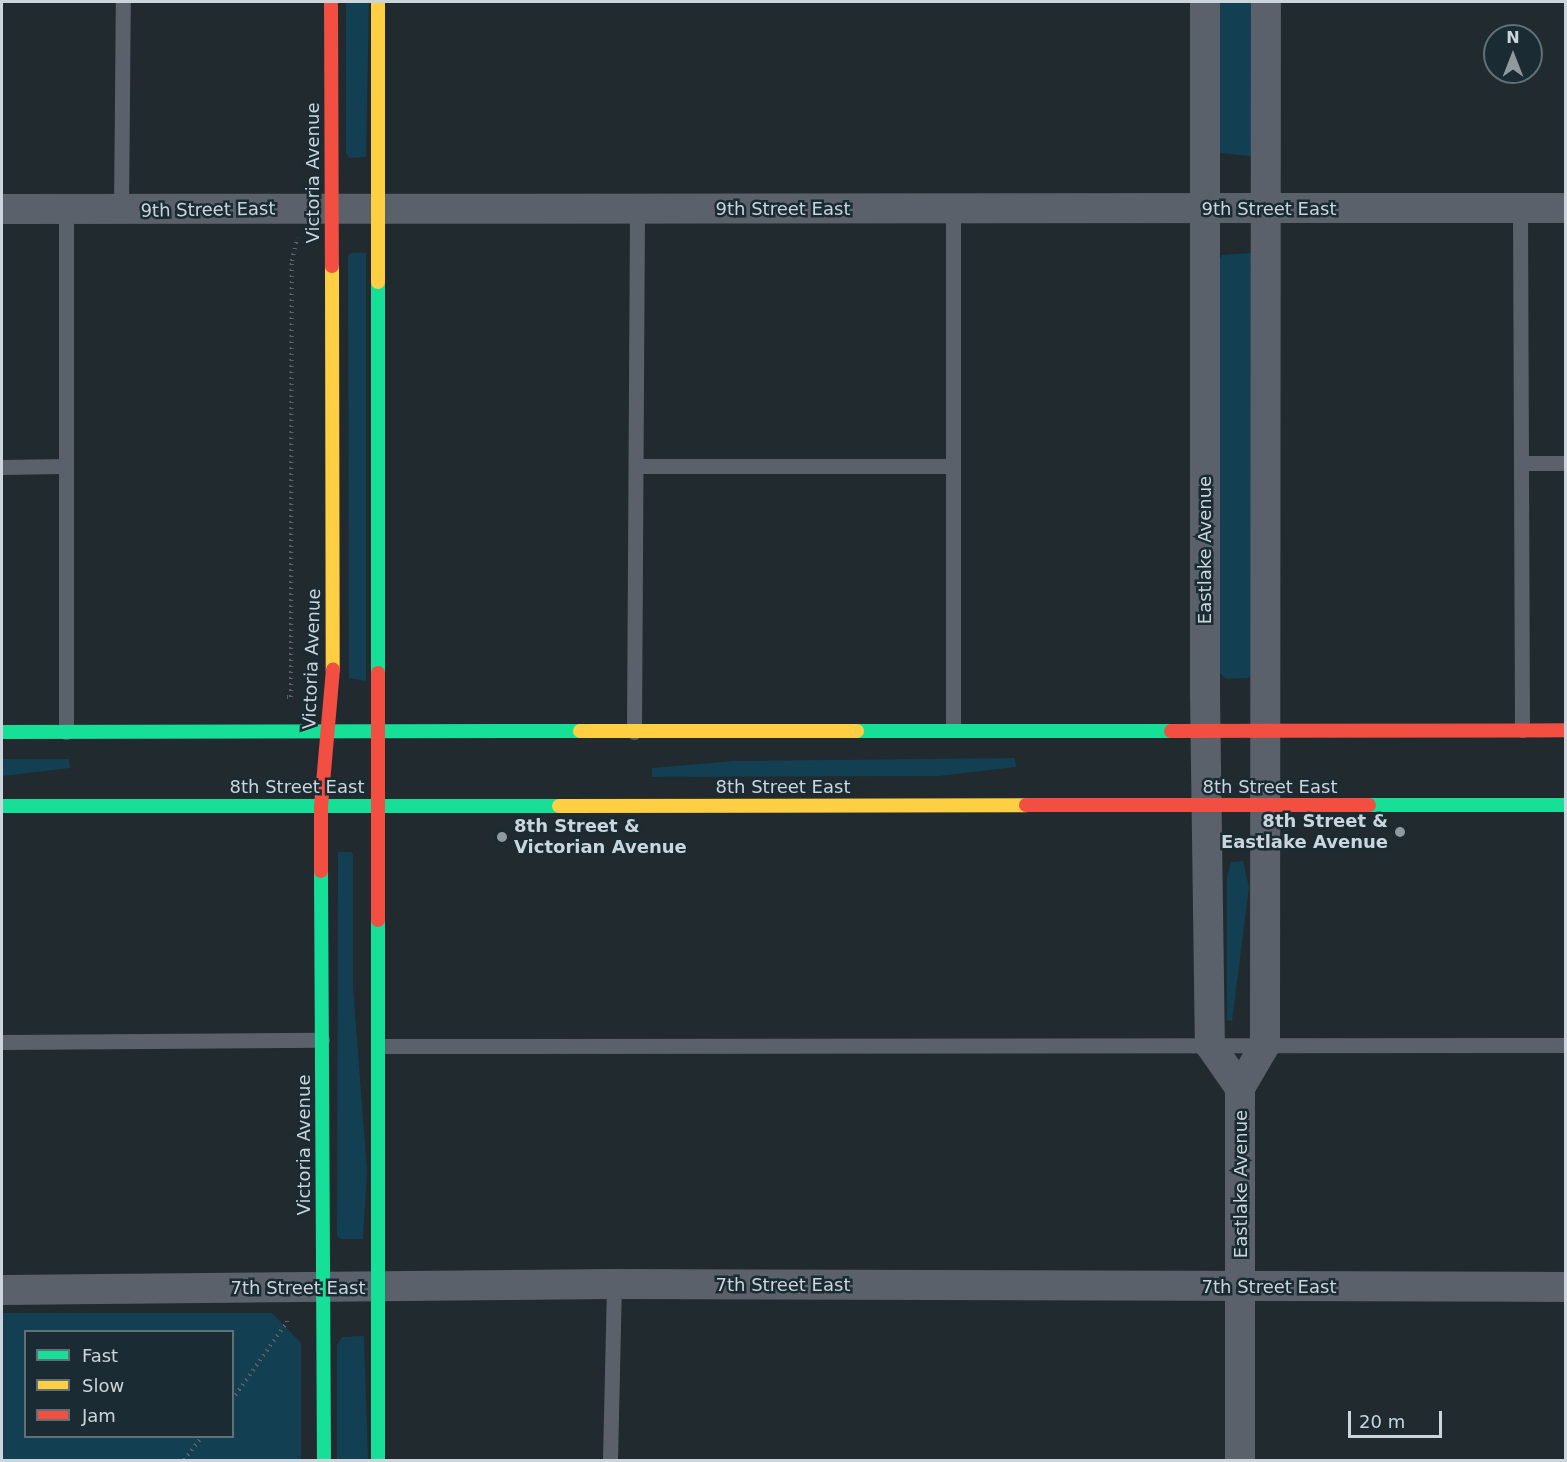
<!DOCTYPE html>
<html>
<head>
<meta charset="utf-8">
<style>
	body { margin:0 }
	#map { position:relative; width:1567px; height:1462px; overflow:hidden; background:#212a2e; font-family:"DejaVu Sans",sans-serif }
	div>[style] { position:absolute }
	.green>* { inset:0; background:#133f52 }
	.path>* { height:4px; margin-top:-2px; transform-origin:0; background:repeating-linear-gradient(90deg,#5c6269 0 1.5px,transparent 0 6px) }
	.lane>* { height:15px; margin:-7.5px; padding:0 7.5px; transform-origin:7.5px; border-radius:7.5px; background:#5a616a }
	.street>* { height:30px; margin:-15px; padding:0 15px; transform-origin:15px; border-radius:15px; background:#5a616a }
	.fast>* { height:14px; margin:-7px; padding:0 7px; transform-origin:7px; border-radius:7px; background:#16e098 }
	.slow>* { height:14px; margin:-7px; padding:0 7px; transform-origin:7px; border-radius:7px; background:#ffcf43 }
	.jam>* { height:14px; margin:-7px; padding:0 7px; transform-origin:7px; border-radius:7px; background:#f24e42 }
	.dots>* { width:16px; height:16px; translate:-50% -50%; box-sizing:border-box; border:3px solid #1b2b34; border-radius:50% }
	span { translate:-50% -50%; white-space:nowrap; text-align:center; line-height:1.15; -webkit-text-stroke:5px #1b2b34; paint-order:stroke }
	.street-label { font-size:18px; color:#cbd5db }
	.poi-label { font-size:18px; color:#cbd5db; font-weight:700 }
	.right { translate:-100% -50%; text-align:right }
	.left { translate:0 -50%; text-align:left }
	.frame { position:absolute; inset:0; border:3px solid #cbd5db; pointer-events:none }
	.legend { position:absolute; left:24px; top:1330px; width:210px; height:108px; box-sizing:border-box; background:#1b2b34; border:2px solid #616f77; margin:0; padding:8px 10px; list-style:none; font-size:18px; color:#cbd5db }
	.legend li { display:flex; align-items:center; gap:12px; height:30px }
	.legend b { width:30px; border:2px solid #616f77 }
	.north { position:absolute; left:1483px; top:24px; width:60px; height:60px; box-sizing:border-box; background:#1b2b34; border:2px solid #616f77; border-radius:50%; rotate:0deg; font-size:16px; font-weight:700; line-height:24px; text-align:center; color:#cbd5db }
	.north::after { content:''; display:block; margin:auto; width:21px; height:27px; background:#90999e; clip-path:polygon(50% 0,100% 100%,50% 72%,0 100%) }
	.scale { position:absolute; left:1348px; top:1411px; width:94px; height:27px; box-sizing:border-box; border:3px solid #cbd5db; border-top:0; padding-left:8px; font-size:18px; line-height:21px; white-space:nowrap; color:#cbd5db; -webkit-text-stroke:4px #1b2b34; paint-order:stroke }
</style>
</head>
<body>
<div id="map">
	<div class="green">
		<div style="clip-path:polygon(346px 2px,369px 2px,366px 157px,349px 158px,346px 153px)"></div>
		<div style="clip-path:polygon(1219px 2px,1255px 2px,1255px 149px,1251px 156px,1219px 153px)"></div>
		<div style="clip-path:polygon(351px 253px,366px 253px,366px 681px,349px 678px,348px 256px)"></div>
		<div style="clip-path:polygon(1251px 253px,1255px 670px,1248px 678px,1226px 679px,1220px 673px,1219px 261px,1222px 255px)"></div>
		<div style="clip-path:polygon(1015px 758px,1016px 767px,939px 776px,652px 777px,652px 768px,734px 761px)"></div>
		<div style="clip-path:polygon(2px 759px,69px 759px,70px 768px,2px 776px)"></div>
		<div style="clip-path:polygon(338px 852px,351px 852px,353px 855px,353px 986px,367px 1171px,363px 1239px,341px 1239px,337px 1236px)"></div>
		<div style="clip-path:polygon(1243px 861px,1249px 887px,1232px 1021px,1227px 1020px,1227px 876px,1231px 862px)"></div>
		<div style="clip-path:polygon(evenodd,2px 1313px,272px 1313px,301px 1343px,301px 1460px,2px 1460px,2px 1313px,26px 1332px,232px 1332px,232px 1436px,26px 1436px,26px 1332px)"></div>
		<div style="clip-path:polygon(364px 1336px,368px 1460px,337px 1460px,337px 1345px,342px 1337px)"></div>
	</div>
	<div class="path">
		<div style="left:287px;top:697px;width:4px"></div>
		<div style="left:291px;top:697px;width:436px;rotate:-89.9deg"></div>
		<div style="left:292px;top:261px;width:24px;rotate:-78deg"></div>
		<div style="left:232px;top:1400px;width:95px;rotate:-54.8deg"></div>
		<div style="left:287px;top:1322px;width:6px;rotate:-90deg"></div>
		<div style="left:184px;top:1460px;width:31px;rotate:-52deg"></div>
	</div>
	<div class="lane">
		<div style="left:1520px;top:208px;width:522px;rotate:89.78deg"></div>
		<div style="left:66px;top:209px;width:523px;rotate:90deg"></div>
		<div style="left:121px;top:211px;width:209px;rotate:-89.5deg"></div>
		<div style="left:1521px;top:463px;width:45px"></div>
		<div style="left:637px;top:466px;width:316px"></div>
		<div style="left:2px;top:467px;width:63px;rotate:-0.9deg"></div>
		<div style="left:953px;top:730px;width:522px;rotate:-90deg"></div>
		<div style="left:634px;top:732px;width:523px;rotate:-89.67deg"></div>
		<div style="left:2px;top:1042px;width:320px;rotate:-0.4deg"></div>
		<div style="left:378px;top:1046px;width:1188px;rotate:-0.05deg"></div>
		<div style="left:610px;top:1460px;width:176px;rotate:-88.7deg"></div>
	</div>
	<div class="street">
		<div style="left:1205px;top:2px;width:692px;rotate:90deg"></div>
		<div style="left:1205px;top:694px;width:351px;rotate:89.2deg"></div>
		<div style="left:1210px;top:1045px;width:52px;rotate:55.1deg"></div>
		<div style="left:2px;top:209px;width:1564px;rotate:-0.04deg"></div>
		<div style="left:2px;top:1290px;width:612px;rotate:-0.56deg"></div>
		<div style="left:614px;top:1284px;width:952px;rotate:0.18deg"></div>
		<div style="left:1240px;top:1460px;width:372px;rotate:-90deg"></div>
		<div style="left:1240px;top:1088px;width:50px;rotate:-59.8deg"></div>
		<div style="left:1265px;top:1045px;width:1043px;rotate:-89.95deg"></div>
	</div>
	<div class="fast">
		<div style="left:378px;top:282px;width:391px;rotate:90deg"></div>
		<div style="left:857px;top:731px;width:314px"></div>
		<div style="left:2px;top:732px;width:578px;rotate:-0.1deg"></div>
		<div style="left:1369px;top:805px;width:197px"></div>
		<div style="left:2px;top:806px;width:557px"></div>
		<div style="left:321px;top:871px;width:589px;rotate:89.71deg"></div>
		<div style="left:378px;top:920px;width:540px;rotate:90deg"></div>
	</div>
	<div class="slow">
		<div style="left:378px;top:2px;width:280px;rotate:90deg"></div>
		<div style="left:332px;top:266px;width:404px;rotate:89.9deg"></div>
		<div style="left:580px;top:731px;width:277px"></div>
		<div style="left:559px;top:806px;width:467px;rotate:-0.1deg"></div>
	</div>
	<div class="jam">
		<div style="left:331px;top:2px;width:264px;rotate:89.8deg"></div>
		<div style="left:378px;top:673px;width:247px;rotate:90deg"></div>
		<div style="left:1171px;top:731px;width:395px;rotate:-0.1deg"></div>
		<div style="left:1026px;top:805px;width:343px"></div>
		<div style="left:321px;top:871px;width:65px;rotate:-90deg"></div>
		<div style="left:321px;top:806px;width:137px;rotate:-85deg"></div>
	</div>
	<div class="dots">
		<div style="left:1400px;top:832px;background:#90999e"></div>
		<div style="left:502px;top:837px;background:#90999e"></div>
	</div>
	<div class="street-label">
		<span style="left:313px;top:173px;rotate:-90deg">Victoria Avenue</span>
		<span style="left:783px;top:209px">9th Street East</span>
		<span style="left:1269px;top:209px">9th Street East</span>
		<span style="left:208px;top:210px;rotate:-1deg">9th Street East</span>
		<span style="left:1205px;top:550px;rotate:-90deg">Eastlake Avenue</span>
		<span style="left:312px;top:659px;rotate:-88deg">Victoria Avenue</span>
		<span style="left:297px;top:787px">8th Street East</span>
		<span style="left:783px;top:787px">8th Street East</span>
		<span style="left:1270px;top:787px">8th Street East</span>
		<span style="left:304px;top:1145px;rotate:-90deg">Victoria Avenue</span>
		<span style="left:1241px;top:1184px;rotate:-90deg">Eastlake Avenue</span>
		<span style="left:783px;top:1285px">7th Street East</span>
		<span style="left:1269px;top:1287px">7th Street East</span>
		<span style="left:298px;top:1288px">7th Street East</span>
	</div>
	<div class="poi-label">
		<span class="right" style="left:1388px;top:832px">8th Street &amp;<br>Eastlake Avenue</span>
		<span class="left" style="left:514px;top:837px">8th Street &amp;<br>Victorian Avenue</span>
	</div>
	<div class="frame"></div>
	<ul class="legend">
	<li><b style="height:8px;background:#16e098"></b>Fast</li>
	<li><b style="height:8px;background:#ffcf43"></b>Slow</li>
	<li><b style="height:8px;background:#f24e42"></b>Jam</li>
	</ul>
	<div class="north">N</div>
	<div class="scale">20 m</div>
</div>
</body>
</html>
